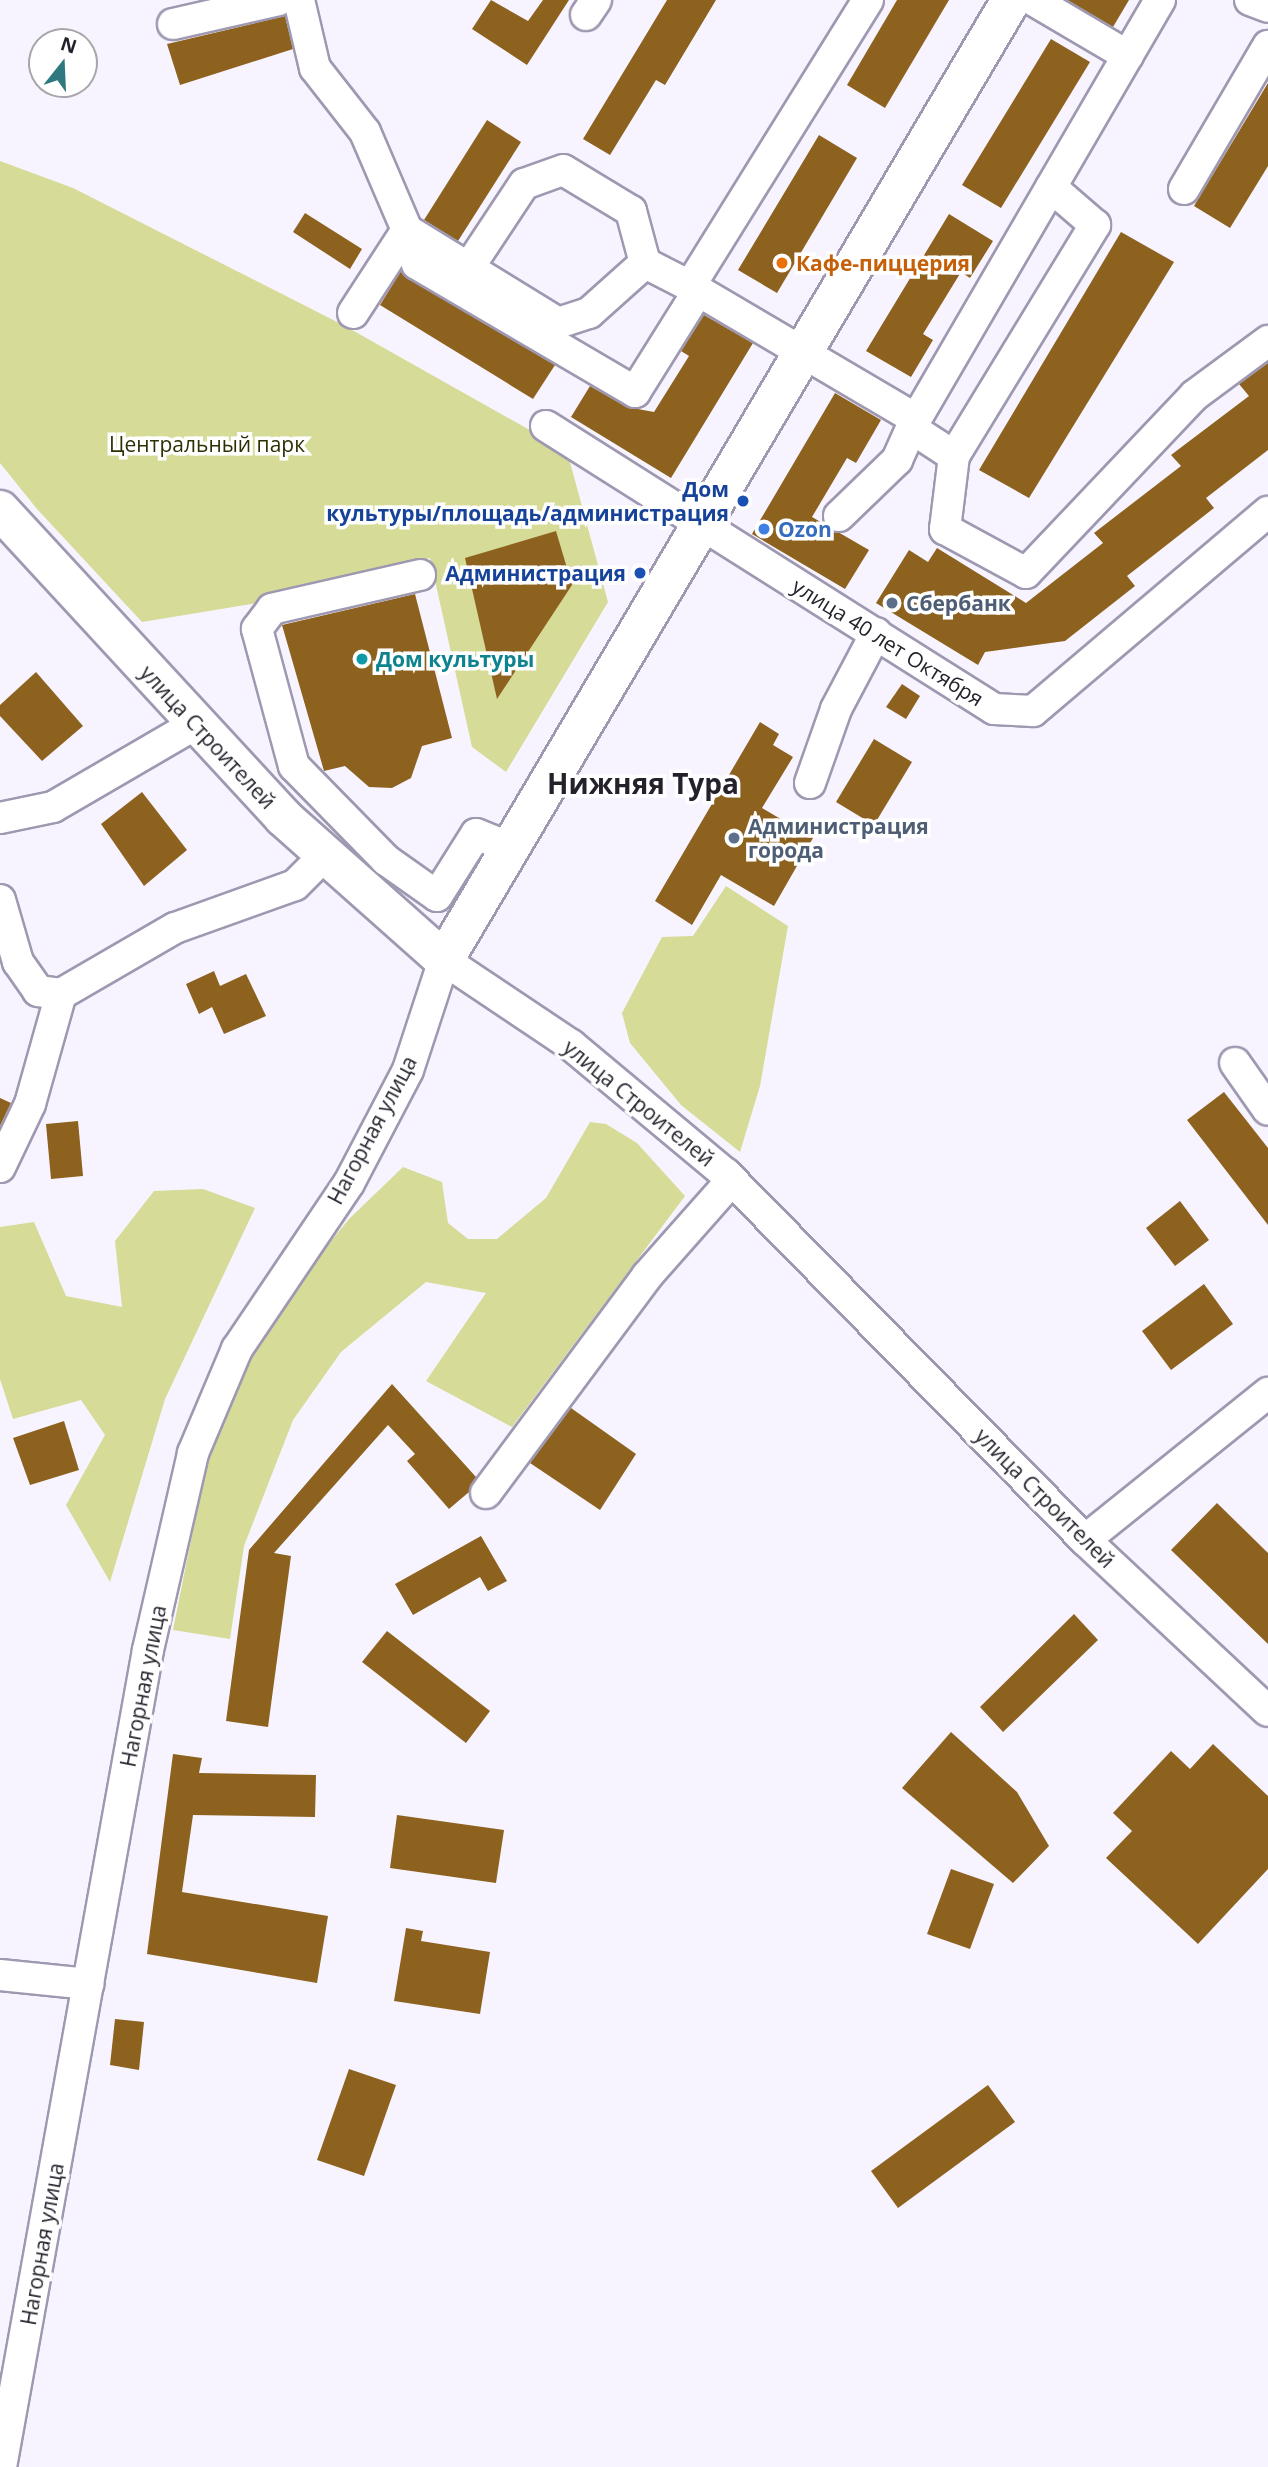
<!DOCTYPE html>
<html>
<head>
<meta charset="utf-8">
<style>
	body { margin:0 }
	#map { position:relative; width:1268px; height:2467px; overflow:hidden; background:#f7f4ff; font-family:"Open Sans",sans-serif }
	div>[style] { position:absolute }
	.green>* { inset:0; background:#d6db97 }
	.building>* { inset:0; background:#8d621e }
	.roads { filter:drop-shadow(2px 0 #9f98b1) drop-shadow(-2px 0 #9f98b1) drop-shadow(0 2px #9f98b1) drop-shadow(0 -2px #9f98b1) }
	.minor>* { height:30px; margin:-15px; padding:0 15px; transform-origin:15px; border-radius:15px; background:#fff }
	.major>* { height:38px; margin:-19px; padding:0 19px; transform-origin:19px; border-radius:19px; background:#fff }
	.dots>* { width:19px; height:19px; translate:-50% -50%; box-sizing:border-box; border:4px solid #fff; border-radius:50% }
	span { translate:-50% -50%; white-space:nowrap; text-align:center; line-height:1.15; -webkit-text-stroke:7px #fff; paint-order:stroke }
	.food-label { font-size:21px; color:#c56008; font-weight:700 }
	.left { translate:0 -50%; text-align:left }
	.park-label { font-size:21px; color:#2e3004 }
	.transit-label { font-size:21px; color:#164399; font-weight:700 }
	.right { translate:-100% -50%; text-align:right }
	.shop-label { font-size:21px; color:#366cbe; font-weight:700 }
	.service-label { font-size:21px; color:#4e5e75; font-weight:700 }
	.street-label { font-size:21px; color:#24212b }
	.culture-label { font-size:21px; color:#0d838f; font-weight:700 }
	.district-label { font-size:28px; color:#24212b; font-weight:700 }
	.north { position:absolute; left:28px; top:28px; width:70px; height:70px; box-sizing:border-box; background:#fff; border:2px solid #a7a6aa; border-radius:50%; rotate:18deg; font-size:19px; font-weight:700; line-height:28px; text-align:center; color:#24212b }
	.north::after { content:''; display:block; margin:auto; width:24px; height:32px; background:#307880; clip-path:polygon(50% 0,100% 100%,50% 72%,0 100%) }
</style>
</head>
<body>
<div id="map">
	<div class="green">
		<div style="clip-path:polygon(0 161px,73px 188px,345px 326px,567px 451px,608px 602px,506px 772px,472px 747px,430px 558px,269px 601px,142px 622px,37px 509px,0 463px)"></div>
		<div style="clip-path:polygon(726px 886px,788px 926px,760px 1086px,740px 1152px,681px 1105px,630px 1043px,622px 1013px,662px 937px,693px 936px)"></div>
		<div style="clip-path:polygon(590px 1122px,606px 1124px,637px 1143px,685px 1196px,512px 1427px,426px 1381px,486px 1293px,426px 1282px,341px 1352px,293px 1420px,244px 1546px,230px 1639px,173px 1630px,209px 1450px,269px 1317px,349px 1219px,403px 1167px,442px 1182px,448px 1223px,468px 1239px,497px 1239px,546px 1198px)"></div>
		<div style="clip-path:polygon(203px 1189px,255px 1208px,165px 1399px,110px 1582px,66px 1505px,105px 1435px,81px 1400px,13px 1419px,0 1379px,0 1227px,34px 1222px,66px 1296px,122px 1307px,115px 1241px,154px 1191px)"></div>
	</div>
	<div class="building">
		<div style="clip-path:polygon(491px 0,528px 21px,543px 0,569px 0,527px 65px,472px 29px)"></div>
		<div style="clip-path:polygon(667px 0,716px 0,665px 85px,656px 80px,610px 155px,583px 139px)"></div>
		<div style="clip-path:polygon(897px 0,949px 0,885px 108px,847px 85px)"></div>
		<div style="clip-path:polygon(1067px 0,1129px 0,1113px 27px)"></div>
		<div style="clip-path:polygon(285px 16px,293px 49px,180px 85px,167px 44px)"></div>
		<div style="clip-path:polygon(1051px 39px,1090px 62px,1001px 208px,962px 185px)"></div>
		<div style="clip-path:polygon(1268px 83px,1268px 166px,1230px 228px,1194px 206px)"></div>
		<div style="clip-path:polygon(487px 120px,521px 142px,458px 241px,424px 220px)"></div>
		<div style="clip-path:polygon(819px 135px,857px 158px,777px 293px,738px 270px)"></div>
		<div style="clip-path:polygon(305px 213px,362px 249px,350px 269px,293px 232px)"></div>
		<div style="clip-path:polygon(949px 214px,993px 241px,970px 278px,961px 272px,923px 334px,933px 340px,911px 377px,866px 351px)"></div>
		<div style="clip-path:polygon(1121px 232px,1174px 262px,1029px 498px,979px 470px)"></div>
		<div style="clip-path:polygon(401px 271px,555px 365px,533px 399px,380px 305px)"></div>
		<div style="clip-path:polygon(704px 315px,753px 343px,671px 478px,571px 417px,590px 386px,627px 407px,654px 412px,689px 356px,681px 351px)"></div>
		<div style="clip-path:polygon(1268px 363px,1268px 450px,1206px 498px,1214px 508px,1127px 576px,1135px 586px,1065px 641px,985px 652px,978px 665px,876px 603px,909px 550px,928px 562px,937px 548px,1026px 603px,1103px 543px,1094px 533px,1181px 466px,1171px 455px,1249px 396px,1239px 384px)"></div>
		<div style="clip-path:polygon(835px 393px,881px 420px,856px 463px,847px 458px,812px 517px,869px 550px,845px 589px,752px 534px)"></div>
		<div style="clip-path:polygon(556px 531px,572px 585px,497px 699px,465px 558px)"></div>
		<div style="clip-path:polygon(415px 594px,452px 738px,422px 746px,411px 778px,392px 788px,369px 787px,345px 766px,324px 771px,282px 625px)"></div>
		<div style="clip-path:polygon(36px 672px,83px 726px,42px 761px,0 716px,0 705px)"></div>
		<div style="clip-path:polygon(902px 684px,920px 696px,906px 719px,886px 707px)"></div>
		<div style="clip-path:polygon(760px 722px,779px 734px,773px 745px,793px 757px,762px 808px,813px 838px,774px 906px,721px 875px,692px 925px,655px 901px)"></div>
		<div style="clip-path:polygon(874px 739px,912px 762px,874px 825px,836px 802px)"></div>
		<div style="clip-path:polygon(142px 792px,187px 850px,144px 886px,101px 824px)"></div>
		<div style="clip-path:polygon(214px 971px,220px 986px,246px 974px,266px 1016px,224px 1034px,212px 1007px,199px 1014px,186px 984px)"></div>
		<div style="clip-path:polygon(1224px 1092px,1268px 1148px,1268px 1225px,1187px 1120px)"></div>
		<div style="clip-path:polygon(0 1098px,11px 1103px,0 1126px)"></div>
		<div style="clip-path:polygon(78px 1121px,83px 1176px,51px 1179px,46px 1124px)"></div>
		<div style="clip-path:polygon(1180px 1201px,1209px 1240px,1175px 1266px,1146px 1228px)"></div>
		<div style="clip-path:polygon(1204px 1284px,1233px 1324px,1171px 1370px,1142px 1331px)"></div>
		<div style="clip-path:polygon(392px 1384px,476px 1477px,469px 1492px,449px 1509px,407px 1461px,415px 1454px,388px 1425px,274px 1553px,291px 1556px,268px 1727px,226px 1721px,249px 1550px)"></div>
		<div style="clip-path:polygon(571px 1408px,636px 1454px,600px 1510px,530px 1463px)"></div>
		<div style="clip-path:polygon(64px 1421px,79px 1470px,30px 1485px,13px 1438px)"></div>
		<div style="clip-path:polygon(1217px 1503px,1268px 1553px,1268px 1644px,1171px 1550px)"></div>
		<div style="clip-path:polygon(481px 1536px,507px 1581px,488px 1591px,480px 1577px,413px 1615px,395px 1584px)"></div>
		<div style="clip-path:polygon(1074px 1614px,1098px 1640px,1003px 1732px,980px 1707px)"></div>
		<div style="clip-path:polygon(387px 1631px,490px 1711px,466px 1743px,362px 1662px)"></div>
		<div style="clip-path:polygon(951px 1732px,1017px 1792px,1049px 1846px,1013px 1883px,902px 1788px)"></div>
		<div style="clip-path:polygon(1213px 1744px,1268px 1796px,1268px 1869px,1198px 1944px,1106px 1858px,1132px 1831px,1113px 1813px,1171px 1751px,1190px 1769px)"></div>
		<div style="clip-path:polygon(173px 1754px,202px 1758px,199px 1773px,316px 1775px,315px 1817px,193px 1815px,182px 1892px,328px 1916px,317px 1983px,147px 1954px)"></div>
		<div style="clip-path:polygon(397px 1815px,504px 1830px,496px 1883px,390px 1868px)"></div>
		<div style="clip-path:polygon(951px 1869px,994px 1884px,970px 1949px,927px 1934px)"></div>
		<div style="clip-path:polygon(406px 1928px,423px 1931px,421px 1941px,490px 1952px,480px 2014px,394px 2001px)"></div>
		<div style="clip-path:polygon(115px 2019px,144px 2022px,139px 2070px,110px 2065px)"></div>
		<div style="clip-path:polygon(349px 2069px,396px 2085px,364px 2176px,317px 2160px)"></div>
		<div style="clip-path:polygon(988px 2085px,1015px 2122px,898px 2208px,871px 2171px)"></div>
	</div>
	<div class="roads">
		<div class="minor">
			<div style="left:299px;top:0;width:70px;rotate:76.8deg"></div>
			<div style="left:315px;top:68px;width:81px;rotate:52deg"></div>
			<div style="left:365px;top:132px;width:107px;rotate:66.8deg"></div>
			<div style="left:407px;top:230px;width:99px;rotate:123deg"></div>
			<div style="left:868px;top:0;width:337px;rotate:121.9deg"></div>
			<div style="left:690px;top:286px;width:262px;rotate:30.5deg"></div>
			<div style="left:1033px;top:0;width:110px;rotate:30.5deg"></div>
			<div style="left:1160px;top:0;width:495px;rotate:120.2deg"></div>
			<div style="left:911px;top:428px;width:51px;rotate:33.1deg"></div>
			<div style="left:954px;top:456px;width:74px;rotate:97deg"></div>
			<div style="left:945px;top:529px;width:92px;rotate:28.5deg"></div>
			<div style="left:1026px;top:573px;width:245px;rotate:-46.5deg"></div>
			<div style="left:1195px;top:395px;width:91px;rotate:-36.5deg"></div>
			<div style="left:1250px;top:0;width:19px;rotate:21deg"></div>
			<div style="left:586px;top:15px;width:18px;rotate:-56deg"></div>
			<div style="left:173px;top:24px;width:109px;rotate:-12.8deg"></div>
			<div style="left:1184px;top:189px;width:166px;rotate:-59.6deg"></div>
			<div style="left:407px;top:230px;width:177px;rotate:31.6deg"></div>
			<div style="left:558px;top:323px;width:33px;rotate:-18deg"></div>
			<div style="left:589px;top:313px;width:75px;rotate:-41.8deg"></div>
			<div style="left:645px;top:263px;width:54px;rotate:-105.1deg"></div>
			<div style="left:631px;top:211px;width:79px;rotate:-148.9deg"></div>
			<div style="left:563px;top:170px;width:41px;rotate:160.3deg"></div>
			<div style="left:524px;top:184px;width:100px;rotate:123.5deg"></div>
			<div style="left:426px;top:244px;width:22px;rotate:114deg"></div>
			<div style="left:417px;top:264px;width:253px;rotate:30.4deg"></div>
			<div style="left:635px;top:392px;width:119px;rotate:-58deg"></div>
			<div style="left:645px;top:263px;width:51px;rotate:27.1deg"></div>
			<div style="left:546px;top:426px;width:530px;rotate:32.28deg"></div>
			<div style="left:994px;top:709px;width:39px;rotate:3deg"></div>
			<div style="left:1033px;top:711px;width:308px;rotate:-40.3deg"></div>
			<div style="left:954px;top:456px;width:271px;rotate:-58.6deg"></div>
			<div style="left:1095px;top:225px;width:58px;rotate:-139.2deg"></div>
			<div style="left:839px;top:516px;width:81px;rotate:-44deg"></div>
			<div style="left:897px;top:460px;width:35px;rotate:-66deg"></div>
			<div style="left:420px;top:575px;width:152px;rotate:167.1deg"></div>
			<div style="left:272px;top:609px;width:25px;rotate:127deg"></div>
			<div style="left:257px;top:629px;width:142px;rotate:74.9deg"></div>
			<div style="left:294px;top:766px;width:132px;rotate:45.6deg"></div>
			<div style="left:386px;top:860px;width:62px;rotate:35.2deg"></div>
			<div style="left:437px;top:896px;width:73px;rotate:-57.8deg"></div>
			<div style="left:476px;top:834px;width:37px;rotate:22deg"></div>
			<div style="left:810px;top:783px;width:78px;rotate:-70.6deg"></div>
			<div style="left:836px;top:709px;width:86px;rotate:-62.2deg"></div>
			<div style="left:0;top:818px;width:54px;rotate:-11.7deg"></div>
			<div style="left:53px;top:807px;width:163px;rotate:-30.2deg"></div>
			<div style="left:0;top:900px;width:65px;rotate:73.8deg"></div>
			<div style="left:18px;top:962px;width:35px;rotate:55deg"></div>
			<div style="left:38px;top:991px;width:23px;rotate:7deg"></div>
			<div style="left:61px;top:994px;width:132px;rotate:-30.1deg"></div>
			<div style="left:175px;top:928px;width:127px;rotate:-19.7deg"></div>
			<div style="left:295px;top:885px;width:41px;rotate:-45deg"></div>
			<div style="left:1235px;top:1063px;width:57px;rotate:54.9deg"></div>
			<div style="left:0;top:1167px;width:70px;rotate:-64.5deg"></div>
			<div style="left:30px;top:1104px;width:114px;rotate:-74.3deg"></div>
			<div style="left:486px;top:1493px;width:270px;rotate:-53.4deg"></div>
			<div style="left:647px;top:1276px;width:128px;rotate:-48.5deg"></div>
			<div style="left:1085px;top:1540px;width:235px;rotate:-38.8deg"></div>
			<div style="left:0;top:1975px;width:89px;rotate:5.8deg"></div>
			<div style="left:1px;top:2467px;width:830px;rotate:-79.8deg"></div>
			<div style="left:148px;top:1650px;width:202px;rotate:-77.1deg"></div>
			<div style="left:193px;top:1453px;width:113px;rotate:-67.1deg"></div>
			<div style="left:237px;top:1349px;width:200px;rotate:-56deg"></div>
			<div style="left:349px;top:1183px;width:127px;rotate:-62.4deg"></div>
			<div style="left:408px;top:1070px;width:116px;rotate:-71.9deg"></div>
			<div style="left:444px;top:960px;width:153px;rotate:33.8deg"></div>
			<div style="left:571px;top:1045px;width:202px;rotate:39.8deg"></div>
			<div style="left:726px;top:1174px;width:513px;rotate:45.55deg"></div>
			<div style="left:1085px;top:1540px;width:250px;rotate:43.1deg"></div>
		</div>
		<div class="major">
			<div style="left:0;top:510px;width:418px;rotate:47.3deg"></div>
			<div style="left:283px;top:817px;width:215px;rotate:41.6deg"></div>
			<div style="left:444px;top:960px;width:1115px;rotate:-59.43deg"></div>
		</div>
	</div>
	<div class="dots">
		<div style="left:782px;top:263px;background:#e8710a"></div>
		<div style="left:743px;top:501px;background:#1a4fb4"></div>
		<div style="left:764px;top:529px;background:#3f7fe0"></div>
		<div style="left:640px;top:573px;background:#1a4fb4"></div>
		<div style="left:892px;top:603px;background:#5c6f8a"></div>
		<div style="left:362px;top:659px;background:#0f9aa8"></div>
		<div style="left:734px;top:838px;background:#5c6f8a"></div>
	</div>
	<div class="food-label">
		<span class="left" style="left:796px;top:263px">Кафе-пиццерия</span>
	</div>
	<div class="park-label">
		<span style="left:207px;top:444px">Центральный парк</span>
	</div>
	<div class="transit-label">
		<span class="right" style="left:729px;top:501px">Дом<br>культуры/площадь/администрация</span>
		<span class="right" style="left:626px;top:573px">Администрация</span>
	</div>
	<div class="shop-label">
		<span class="left" style="left:778px;top:529px">Ozon</span>
	</div>
	<div class="service-label">
		<span class="left" style="left:906px;top:603px">Сбербанк</span>
		<span class="left" style="left:748px;top:838px">Администрация<br>города</span>
	</div>
	<div class="street-label">
		<span style="left:888px;top:642px;rotate:32deg">улица 40 лет Октября</span>
		<span style="left:208px;top:737px;rotate:47deg">улица Строителей</span>
		<span style="left:639px;top:1103px;rotate:39deg">улица Строителей</span>
		<span style="left:372px;top:1130px;rotate:-62deg">Нагорная улица</span>
		<span style="left:1045px;top:1498px;rotate:45deg">улица Строителей</span>
		<span style="left:143px;top:1686px;rotate:-79deg">Нагорная улица</span>
		<span style="left:42px;top:2244px;rotate:-80deg">Нагорная улица</span>
	</div>
	<div class="culture-label">
		<span class="left" style="left:376px;top:659px">Дом культуры</span>
	</div>
	<div class="district-label">
		<span style="left:643px;top:783px">Нижняя Тура</span>
	</div>
	<div class="north">N</div>
</div>
</body>
</html>
